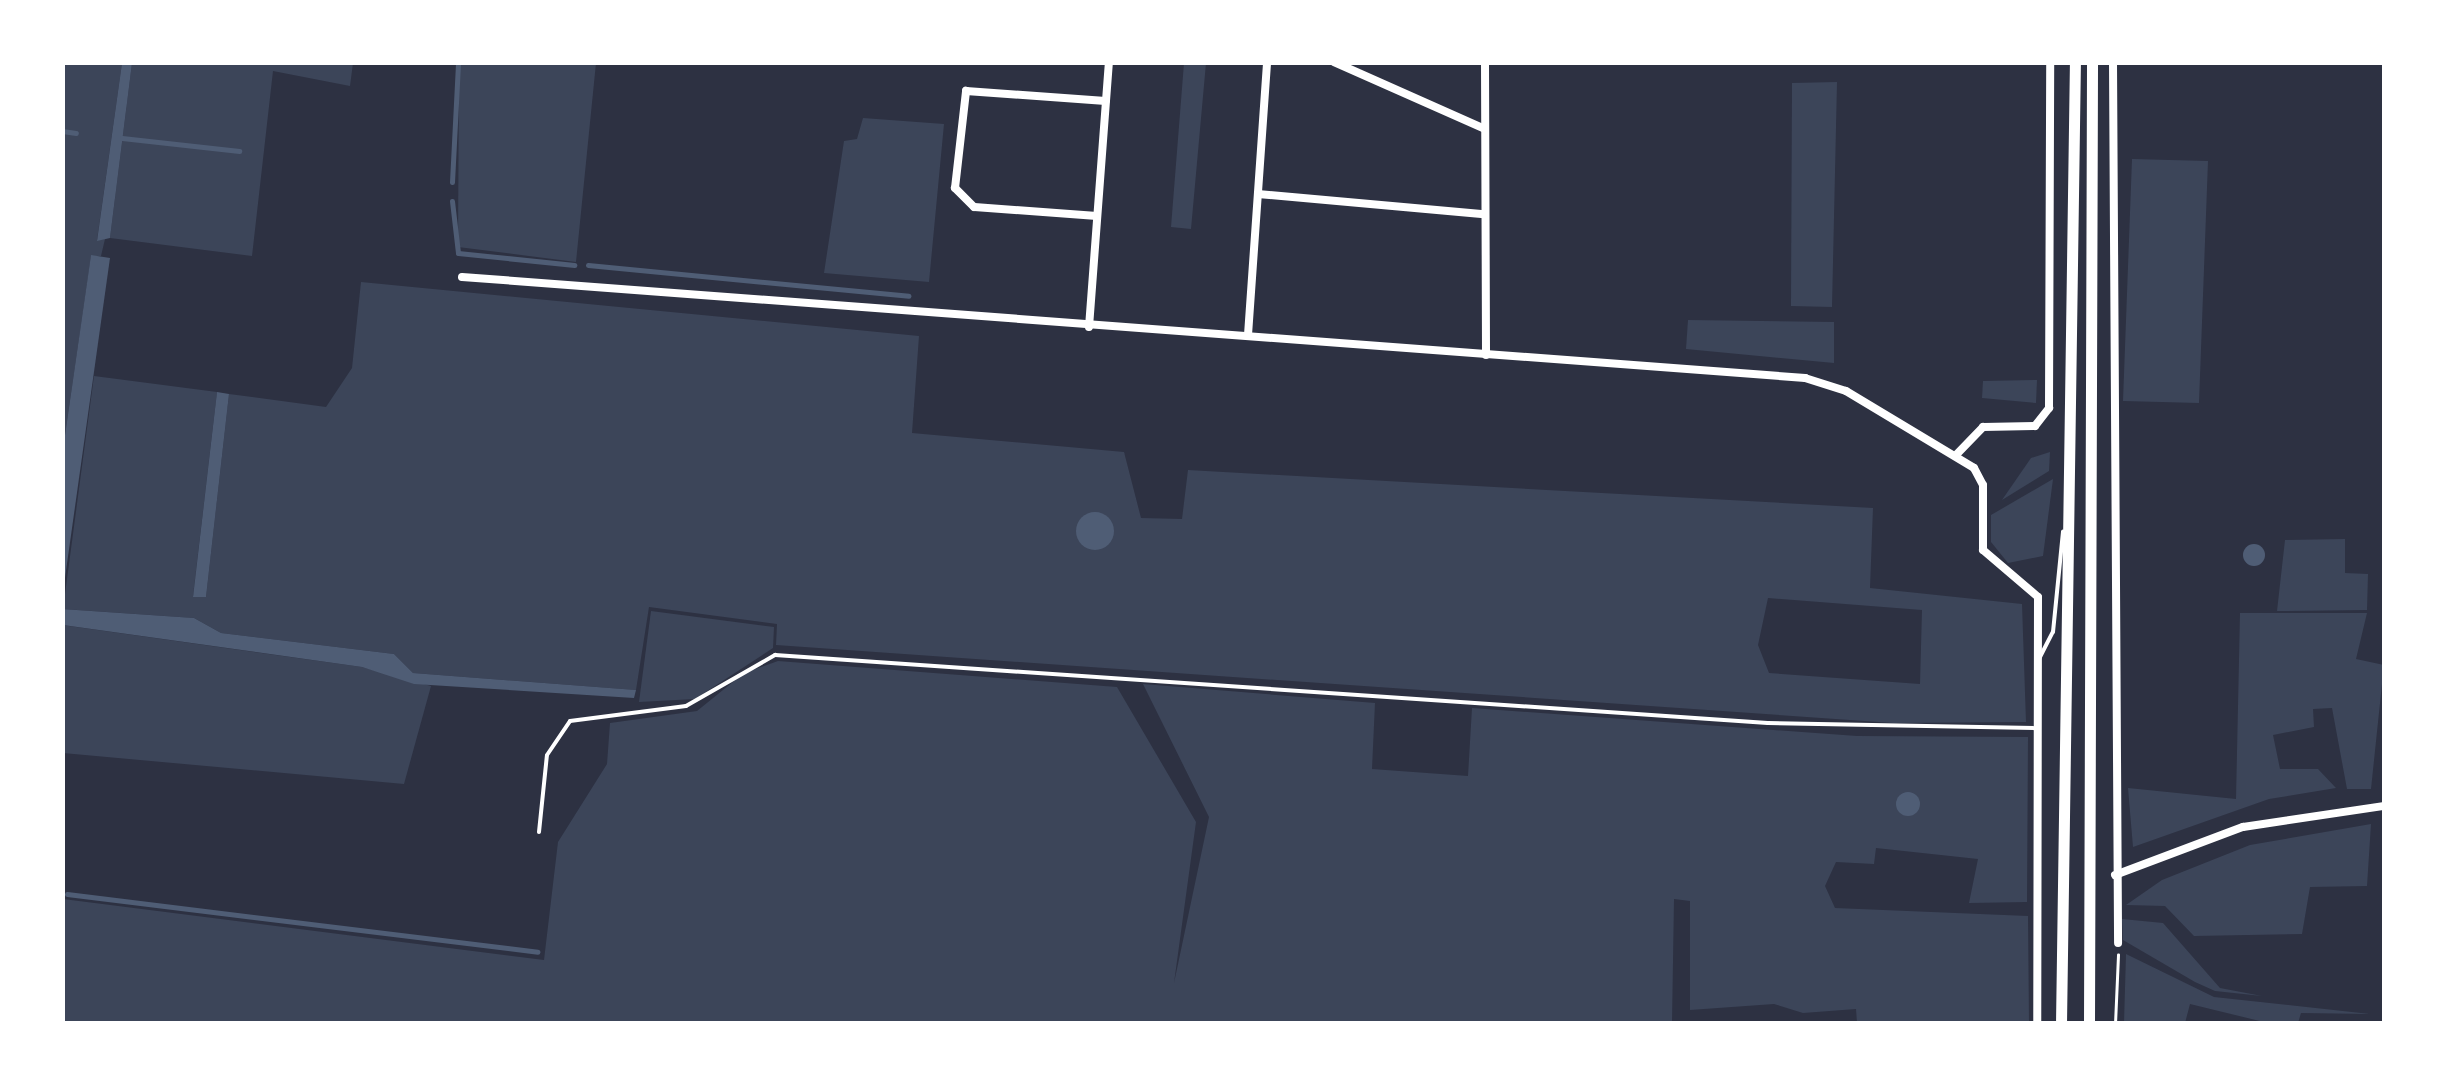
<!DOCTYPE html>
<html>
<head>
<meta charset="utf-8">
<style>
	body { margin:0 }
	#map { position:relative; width:2447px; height:1086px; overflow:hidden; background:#2d3142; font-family:Poppins,sans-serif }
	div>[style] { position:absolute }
	.green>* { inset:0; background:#3c4559 }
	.water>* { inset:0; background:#4f5d75 }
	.round { border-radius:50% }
	.stream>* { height:5px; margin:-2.5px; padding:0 2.5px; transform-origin:2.5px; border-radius:2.5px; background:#4f5d75 }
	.path>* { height:2.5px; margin:-1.25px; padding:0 1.25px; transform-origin:1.25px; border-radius:1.25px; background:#fff }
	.service>* { height:4px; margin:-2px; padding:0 2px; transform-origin:2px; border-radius:2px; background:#fff }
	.minor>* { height:8px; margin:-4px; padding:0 4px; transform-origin:4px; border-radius:4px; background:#fff }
	.primary>* { height:11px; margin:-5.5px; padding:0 5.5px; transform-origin:5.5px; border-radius:5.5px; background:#fff }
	span { translate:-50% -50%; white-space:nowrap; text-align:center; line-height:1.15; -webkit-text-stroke:8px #fff; paint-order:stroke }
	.frame { position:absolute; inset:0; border:65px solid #fff; pointer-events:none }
</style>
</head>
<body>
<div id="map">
	<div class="green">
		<div style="clip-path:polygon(63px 63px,122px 63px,97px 240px,105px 239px,101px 256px,91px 256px,63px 449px)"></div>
		<div style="clip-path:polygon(132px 63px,353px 63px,350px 86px,273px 71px,252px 256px,110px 238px)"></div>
		<div style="clip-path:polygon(459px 63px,596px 63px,576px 262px,458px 247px)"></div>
		<div style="clip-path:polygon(1184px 63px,1206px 63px,1191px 229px,1171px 227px)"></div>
		<div style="clip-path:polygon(1837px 82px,1832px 307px,1791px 306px,1792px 83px)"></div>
		<div style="clip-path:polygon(863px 118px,944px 124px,929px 282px,824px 273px,844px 141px,857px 139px)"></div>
		<div style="clip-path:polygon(2132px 159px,2208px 161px,2199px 403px,2123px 401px)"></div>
		<div style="clip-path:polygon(evenodd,361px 282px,919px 336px,912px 433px,1124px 452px,1141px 518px,1182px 519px,1188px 470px,1873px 508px,1870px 588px,2022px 604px,2026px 722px,1893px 723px,776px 645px,777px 624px,649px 607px,636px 690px,413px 673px,394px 654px,221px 633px,194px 618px,63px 609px,94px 376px,217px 392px,193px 596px,206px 597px,229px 394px,326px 407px,352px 368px,361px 282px,1768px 598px,1922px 610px,1920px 684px,1769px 673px,1758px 645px,1768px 598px)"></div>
		<div style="clip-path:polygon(1688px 320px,1834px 322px,1834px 363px,1686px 349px)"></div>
		<div style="clip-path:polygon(2037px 380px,2036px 403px,1982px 398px,1983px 381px)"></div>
		<div style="clip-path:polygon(2050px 452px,2049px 471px,2002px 500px,2031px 458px)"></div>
		<div style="clip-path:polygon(2053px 479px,2043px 556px,2008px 563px,1991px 542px,1991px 515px)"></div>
		<div style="clip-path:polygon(2345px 539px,2345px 573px,2368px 574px,2367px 610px,2277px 611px,2285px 540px)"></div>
		<div style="clip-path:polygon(651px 611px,774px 627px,773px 648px,695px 699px,639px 702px)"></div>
		<div style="clip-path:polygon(2240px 613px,2367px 613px,2356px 659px,2384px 665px,2371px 789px,2347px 789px,2332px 708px,2313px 709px,2314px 727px,2273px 735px,2280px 769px,2318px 769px,2336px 788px,2269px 799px,2133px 847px,2128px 788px,2236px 799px)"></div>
		<div style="clip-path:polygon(62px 625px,362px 667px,431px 686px,404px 784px,63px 753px)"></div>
		<div style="clip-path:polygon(778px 661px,1117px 687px,1196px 822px,1174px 983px,1209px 817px,1143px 684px,1375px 703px,1372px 769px,1468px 776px,1472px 708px,1857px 736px,2028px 737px,2027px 902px,1969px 903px,1978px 859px,1876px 848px,1874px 864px,1836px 862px,1825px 886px,1835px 908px,2028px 916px,2029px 1023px,1857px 1023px,1856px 1009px,1803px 1013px,1774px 1004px,1690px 1010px,1690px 901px,1674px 899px,1672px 1023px,63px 1024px,63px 899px,544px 960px,558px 842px,607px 764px,610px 723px,697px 711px,744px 673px)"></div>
		<div style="clip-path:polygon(2371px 824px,2367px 886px,2310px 887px,2302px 934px,2194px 936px,2165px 906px,2126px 905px,2162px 880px,2250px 845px)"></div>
		<div style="clip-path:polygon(2122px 919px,2163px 923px,2220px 988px,2262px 996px,2215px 991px,2195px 982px,2123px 940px)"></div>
		<div style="clip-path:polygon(2126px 954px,2214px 997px,2370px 1014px,2301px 1013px,2298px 1023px,2272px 1024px,2190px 1004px,2185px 1023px,2124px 1023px)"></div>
	</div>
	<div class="water">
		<div style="clip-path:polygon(122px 63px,132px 63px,110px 238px,97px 241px)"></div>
		<div style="clip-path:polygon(91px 255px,110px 258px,63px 592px,63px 449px)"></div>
		<div style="clip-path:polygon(217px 392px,229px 394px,206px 597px,193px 597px)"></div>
		<div class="round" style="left:1076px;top:512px;width:38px;height:38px"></div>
		<div class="round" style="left:2243px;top:544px;width:22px;height:22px"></div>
		<div style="clip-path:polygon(62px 609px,194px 618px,221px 633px,394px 654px,413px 673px,636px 690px,634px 698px,414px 684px,362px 667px,63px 625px)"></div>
		<div class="round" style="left:1896px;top:792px;width:24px;height:24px"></div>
	</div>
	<div class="stream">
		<div style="left:62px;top:131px;width:14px;rotate:8deg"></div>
		<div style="left:122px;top:138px;width:118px;rotate:6.3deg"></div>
		<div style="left:452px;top:182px;width:120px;rotate:-87.1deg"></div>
		<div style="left:452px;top:201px;width:52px;rotate:83.4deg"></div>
		<div style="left:458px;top:253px;width:117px;rotate:5.9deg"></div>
		<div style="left:588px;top:265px;width:322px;rotate:5.5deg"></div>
		<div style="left:67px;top:894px;width:474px;rotate:7deg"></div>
	</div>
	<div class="path">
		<div style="left:2115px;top:1024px;width:69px;rotate:-87.5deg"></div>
	</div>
	<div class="service">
		<div style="left:2040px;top:657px;width:28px;rotate:-63deg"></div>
		<div style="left:2053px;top:632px;width:101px;rotate:-84.3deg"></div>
		<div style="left:539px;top:832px;width:77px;rotate:-84.1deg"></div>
		<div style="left:547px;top:755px;width:41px;rotate:-55.9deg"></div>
		<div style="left:570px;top:721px;width:117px;rotate:-7.4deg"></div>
		<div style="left:686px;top:706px;width:103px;rotate:-29.8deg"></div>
		<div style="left:775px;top:655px;width:995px;rotate:3.92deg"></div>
		<div style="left:1768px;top:723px;width:268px;rotate:1.1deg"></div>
	</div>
	<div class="minor">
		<div style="left:1334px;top:62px;width:163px;rotate:23.9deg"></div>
		<div style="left:1485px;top:62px;width:293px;rotate:89.8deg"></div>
		<div style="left:2113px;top:62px;width:881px;rotate:89.67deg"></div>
		<div style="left:1258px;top:194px;width:227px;rotate:5.1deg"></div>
		<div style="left:1097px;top:216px;width:123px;rotate:-175.8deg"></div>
		<div style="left:974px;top:207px;width:27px;rotate:-135deg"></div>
		<div style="left:955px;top:188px;width:98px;rotate:-83.5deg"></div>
		<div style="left:966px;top:91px;width:140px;rotate:4.1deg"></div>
		<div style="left:462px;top:277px;width:1347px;rotate:4.3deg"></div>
		<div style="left:1805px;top:378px;width:43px;rotate:17.6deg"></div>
		<div style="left:1846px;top:391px;width:149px;rotate:31deg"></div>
		<div style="left:1974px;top:468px;width:19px;rotate:62deg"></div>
		<div style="left:1983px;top:485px;width:65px;rotate:90deg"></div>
		<div style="left:1983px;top:550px;width:72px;rotate:40.5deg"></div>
		<div style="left:2038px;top:597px;width:427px;rotate:90.1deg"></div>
		<div style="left:1089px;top:327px;width:266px;rotate:-85.7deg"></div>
		<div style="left:1248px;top:335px;width:274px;rotate:-86deg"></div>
		<div style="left:1956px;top:455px;width:39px;rotate:-46deg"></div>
		<div style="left:1983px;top:427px;width:52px;rotate:-1.1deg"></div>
		<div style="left:2035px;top:426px;width:23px;rotate:-52deg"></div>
		<div style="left:2049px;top:408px;width:346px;rotate:-89.8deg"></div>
		<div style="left:2115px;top:875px;width:137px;rotate:-20.6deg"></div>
		<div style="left:2243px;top:827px;width:143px;rotate:-8.5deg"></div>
	</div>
	<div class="primary">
		<div style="left:2061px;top:1024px;width:962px;rotate:-89.17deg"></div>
		<div style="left:2089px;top:1024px;width:962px;rotate:-89.82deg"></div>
	</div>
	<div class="frame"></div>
</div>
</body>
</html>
